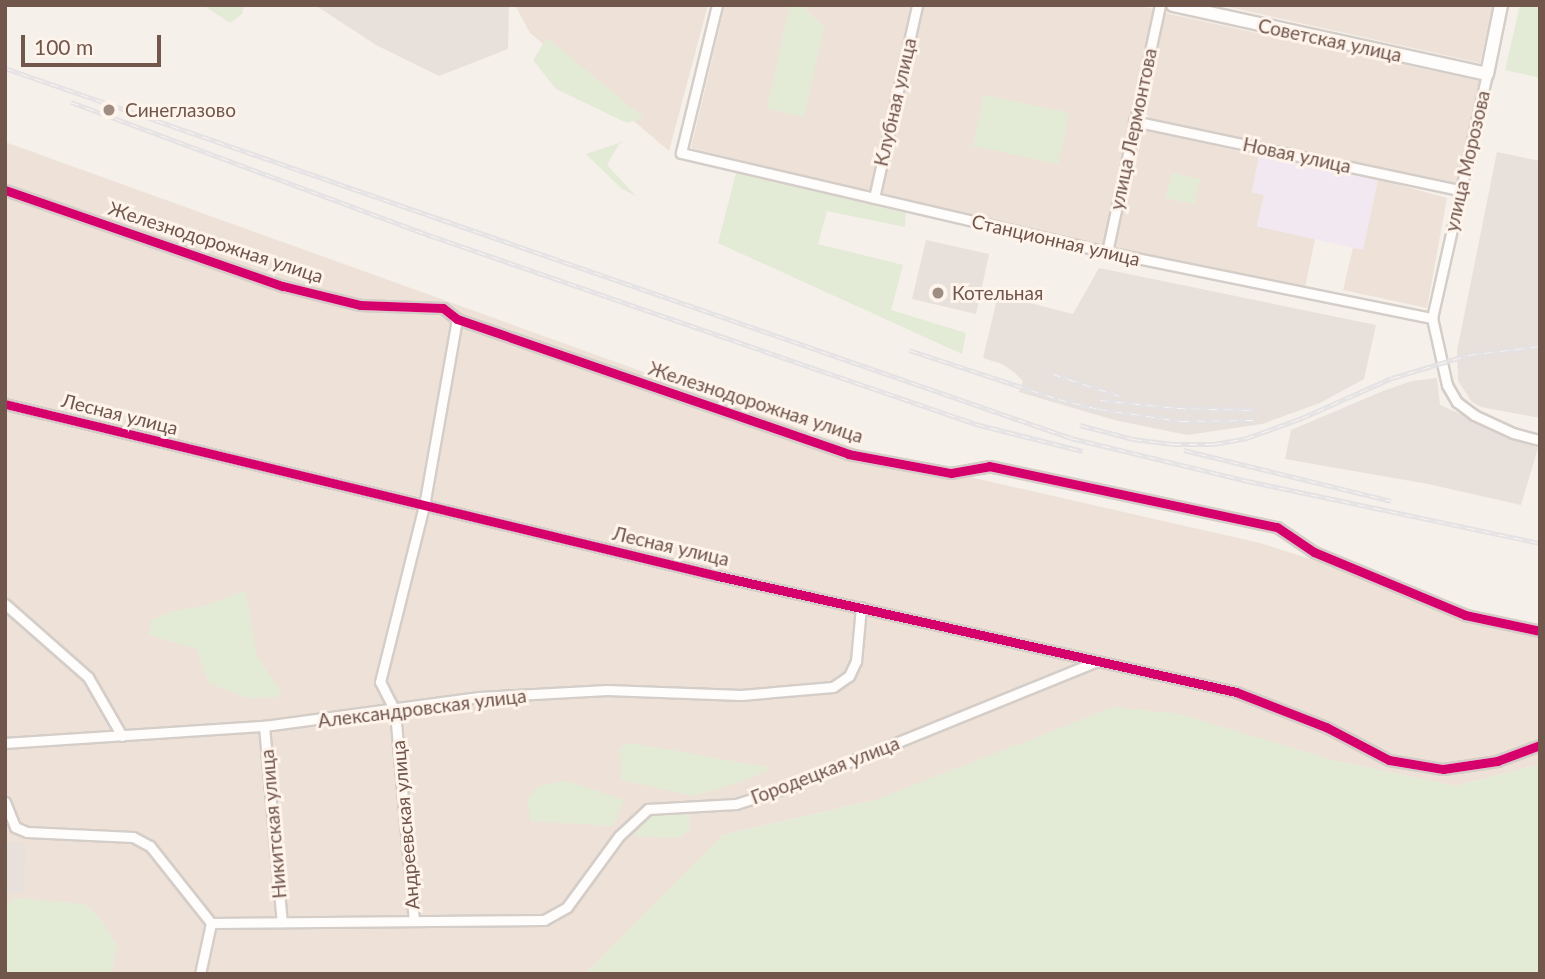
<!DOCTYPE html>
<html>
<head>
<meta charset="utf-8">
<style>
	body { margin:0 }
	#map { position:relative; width:1545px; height:979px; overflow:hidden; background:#f5f0ea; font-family:Lato,sans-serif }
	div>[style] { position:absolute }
	.residential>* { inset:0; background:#eee2d8 }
	.industrial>* { inset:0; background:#e7e0db }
	.education>* { inset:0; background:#f1e8f1 }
	.green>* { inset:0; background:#e3ebd6 }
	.roads { filter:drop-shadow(2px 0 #d4cdc8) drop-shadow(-2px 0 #d4cdc8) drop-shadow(0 2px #d4cdc8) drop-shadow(0 -2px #d4cdc8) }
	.street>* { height:9px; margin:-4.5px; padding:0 4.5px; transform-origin:4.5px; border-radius:4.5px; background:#fefdfc }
	.secondary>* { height:12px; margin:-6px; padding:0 6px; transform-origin:6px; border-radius:6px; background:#fefdfc }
	.rail>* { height:5px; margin-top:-2.5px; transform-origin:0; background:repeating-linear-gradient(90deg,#fef4eb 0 8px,#e4e2e4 0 16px); box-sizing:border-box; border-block:2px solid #e4e2e4 }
	.cycleway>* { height:9px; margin:-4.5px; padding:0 4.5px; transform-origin:4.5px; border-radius:4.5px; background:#d6006c }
	.dots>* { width:19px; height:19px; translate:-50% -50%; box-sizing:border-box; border:4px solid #fef4eb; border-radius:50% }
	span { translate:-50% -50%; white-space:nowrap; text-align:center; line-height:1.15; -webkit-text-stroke:6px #fef4eb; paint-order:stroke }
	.street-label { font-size:19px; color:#71564c }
	.poi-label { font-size:19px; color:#71564c }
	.left { translate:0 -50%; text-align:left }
	.frame { position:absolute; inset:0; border:7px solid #71564c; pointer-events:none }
	.scale { position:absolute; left:21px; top:35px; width:140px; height:32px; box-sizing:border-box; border:4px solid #71564c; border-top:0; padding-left:9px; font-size:21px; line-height:24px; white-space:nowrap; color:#71564c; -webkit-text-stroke:5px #fef4eb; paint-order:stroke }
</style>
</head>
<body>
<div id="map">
	<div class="residential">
		<div style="clip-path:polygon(515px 5px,708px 5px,669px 151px,530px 33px)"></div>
		<div style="clip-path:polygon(725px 5px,912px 5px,870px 192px,691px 148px)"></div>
		<div style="clip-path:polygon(923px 5px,1136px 5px,1154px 9px,1103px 246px,881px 193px)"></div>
		<div style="clip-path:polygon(1220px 5px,1493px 5px,1480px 63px)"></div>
		<div style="clip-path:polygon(1165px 13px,1479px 81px,1457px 187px,1141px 118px)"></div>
		<div style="clip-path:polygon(1139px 128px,1259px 156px,1252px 192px,1264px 195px,1257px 226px,1315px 239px,1305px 288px,1114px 249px)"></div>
		<div style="clip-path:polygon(5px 142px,877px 456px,1260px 543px,1540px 631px,1540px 764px,1456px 786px,1340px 762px,875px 800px,723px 835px,585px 974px,5px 974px)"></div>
		<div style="clip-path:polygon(1378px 179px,1447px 198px,1427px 308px,1343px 290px,1353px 248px,1363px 249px)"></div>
	</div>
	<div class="industrial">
		<div style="clip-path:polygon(315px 5px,509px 5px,508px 49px,439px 76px,376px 45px)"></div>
		<div style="clip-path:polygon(1497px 152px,1540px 161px,1540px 418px,1481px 407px,1472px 402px,1458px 381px,1457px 351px)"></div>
		<div style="clip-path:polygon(926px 240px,989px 254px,976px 314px,912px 299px)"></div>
		<div style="clip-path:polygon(1099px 268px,1376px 325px,1364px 379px,1320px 403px,1262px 424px,1187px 435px,1114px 420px,1019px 392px,1023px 381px,1015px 373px,1002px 364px,983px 358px,998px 295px,1073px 314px)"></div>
		<div style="clip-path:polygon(1437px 378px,1440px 405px,1538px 448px,1521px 505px,1428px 484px,1285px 459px,1291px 430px,1383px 391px,1412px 381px)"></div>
		<div style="clip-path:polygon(5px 842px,25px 842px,24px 893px,5px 893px)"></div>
	</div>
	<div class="education">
		<div style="clip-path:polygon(1259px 156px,1378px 179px,1363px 250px,1257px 226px,1264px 195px,1252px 192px)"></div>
	</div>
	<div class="green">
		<div style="clip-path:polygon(203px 5px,244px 5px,242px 14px,230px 23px)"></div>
		<div style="clip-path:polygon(790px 5px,803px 7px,824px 27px,804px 117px,767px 108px)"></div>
		<div style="clip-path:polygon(1520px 5px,1540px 5px,1540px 78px,1505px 70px)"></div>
		<div style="clip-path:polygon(547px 38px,644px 118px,627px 123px,556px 89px,533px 60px)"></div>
		<div style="clip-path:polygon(984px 95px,1069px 113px,1058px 164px,973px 146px)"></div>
		<div style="clip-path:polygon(625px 141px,619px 144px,607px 165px,636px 196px,622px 189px,586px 154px)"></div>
		<div style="clip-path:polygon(736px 173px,906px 213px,905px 227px,827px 211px,818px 244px,903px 265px,891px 310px,966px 333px,962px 354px,718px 243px)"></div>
		<div style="clip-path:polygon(1172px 173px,1200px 179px,1194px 204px,1166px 198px)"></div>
		<div style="clip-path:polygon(245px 591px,257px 656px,281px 692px,277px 697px,247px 698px,209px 683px,197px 649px,149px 635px,151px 620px,174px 611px,204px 606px)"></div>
		<div style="clip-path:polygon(1114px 707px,1179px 714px,1340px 762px,1456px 786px,1540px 764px,1540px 974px,585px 974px,723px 835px,875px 800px)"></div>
		<div style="clip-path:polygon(630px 743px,772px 768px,744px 781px,694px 796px,622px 780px,620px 750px,623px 745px)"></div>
		<div style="clip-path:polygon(567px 781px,624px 800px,613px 826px,531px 821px,527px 801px,538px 786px)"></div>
		<div style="clip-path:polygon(651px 815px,689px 815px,690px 830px,678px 838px,634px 836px)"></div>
		<div style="clip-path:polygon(15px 898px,84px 904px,101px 919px,117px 946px,111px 974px,5px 974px,5px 907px)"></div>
	</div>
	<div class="roads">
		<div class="street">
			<div style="left:717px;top:5px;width:152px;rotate:103.7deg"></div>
			<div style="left:681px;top:153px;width:437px;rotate:13.1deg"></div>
			<div style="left:1107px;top:252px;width:332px;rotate:11.5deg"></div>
			<div style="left:1487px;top:74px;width:250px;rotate:102.7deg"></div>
			<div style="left:1432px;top:318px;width:69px;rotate:77.4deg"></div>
			<div style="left:1447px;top:385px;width:20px;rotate:60deg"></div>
			<div style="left:1457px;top:402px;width:21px;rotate:37deg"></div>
			<div style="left:1474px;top:415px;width:43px;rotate:24.8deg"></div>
			<div style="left:1513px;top:433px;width:28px;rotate:15deg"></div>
			<div style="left:1134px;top:121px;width:333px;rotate:12deg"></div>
			<div style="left:5px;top:190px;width:294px;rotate:19.1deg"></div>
			<div style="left:283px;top:286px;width:79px;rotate:13.9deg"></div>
			<div style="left:360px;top:305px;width:83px;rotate:2.1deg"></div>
			<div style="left:443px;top:308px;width:18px;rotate:38deg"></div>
			<div style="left:457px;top:319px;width:414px;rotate:19deg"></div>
			<div style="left:848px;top:454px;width:105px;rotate:10.5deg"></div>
			<div style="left:951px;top:473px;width:39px;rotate:-10deg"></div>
			<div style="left:989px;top:466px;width:294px;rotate:12deg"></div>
			<div style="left:1277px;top:527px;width:45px;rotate:34deg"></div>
			<div style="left:1314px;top:552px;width:164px;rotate:22.6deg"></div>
			<div style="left:1465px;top:615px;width:77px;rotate:12deg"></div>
			<div style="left:874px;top:198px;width:198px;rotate:-77.4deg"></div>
			<div style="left:1107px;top:252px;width:253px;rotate:-77.9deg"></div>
			<div style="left:5px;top:404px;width:733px;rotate:13.56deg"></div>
			<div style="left:718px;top:576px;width:531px;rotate:12.62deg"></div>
			<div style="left:1236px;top:692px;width:97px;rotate:21.3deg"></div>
			<div style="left:1326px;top:727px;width:71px;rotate:27.6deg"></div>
			<div style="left:1389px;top:760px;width:55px;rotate:9.5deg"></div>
			<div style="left:1443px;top:769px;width:55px;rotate:-8.4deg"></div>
			<div style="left:1497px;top:761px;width:46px;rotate:-20.4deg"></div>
			<div style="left:5px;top:604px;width:111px;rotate:41.3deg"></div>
			<div style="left:88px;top:677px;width:68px;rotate:60deg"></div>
			<div style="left:264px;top:726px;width:197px;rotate:84.8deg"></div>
			<div style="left:5px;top:743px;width:260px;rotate:-3.8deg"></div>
			<div style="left:264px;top:726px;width:217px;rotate:-7.7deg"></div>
			<div style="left:479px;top:697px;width:128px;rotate:-3.1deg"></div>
			<div style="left:607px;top:690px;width:134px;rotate:2.1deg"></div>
			<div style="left:741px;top:695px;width:92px;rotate:-5deg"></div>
			<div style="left:833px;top:687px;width:19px;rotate:-35deg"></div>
			<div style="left:849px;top:676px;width:17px;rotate:-65deg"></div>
			<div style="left:856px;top:661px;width:54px;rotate:-84.7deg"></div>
			<div style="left:5px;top:802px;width:27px;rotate:68deg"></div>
			<div style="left:15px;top:827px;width:13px;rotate:23deg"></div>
			<div style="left:27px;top:832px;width:106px;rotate:2.7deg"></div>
			<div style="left:133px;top:837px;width:19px;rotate:28deg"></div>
			<div style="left:150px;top:846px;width:98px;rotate:51.6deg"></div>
			<div style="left:414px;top:921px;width:211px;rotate:-95.2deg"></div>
			<div style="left:395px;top:711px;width:33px;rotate:-117deg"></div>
			<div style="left:380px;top:682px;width:181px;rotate:-76deg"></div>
			<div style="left:424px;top:506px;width:190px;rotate:-80deg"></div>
			<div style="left:211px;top:923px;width:333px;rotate:-0.5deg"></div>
			<div style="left:544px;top:920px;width:26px;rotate:-29deg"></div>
			<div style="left:567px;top:907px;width:88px;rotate:-53.8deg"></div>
			<div style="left:619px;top:836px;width:40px;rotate:-43deg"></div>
			<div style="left:648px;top:809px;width:88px;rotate:-3.3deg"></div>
			<div style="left:736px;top:804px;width:46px;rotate:-17.7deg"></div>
			<div style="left:780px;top:790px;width:342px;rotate:-22.1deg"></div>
			<div style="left:200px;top:974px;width:52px;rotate:-77.8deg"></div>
		</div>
		<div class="secondary">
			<div style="left:1173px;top:5px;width:321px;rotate:12.4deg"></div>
			<div style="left:1487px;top:74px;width:70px;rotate:-78.5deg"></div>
		</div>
	</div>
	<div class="rail">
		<div style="left:5px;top:68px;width:1128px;rotate:19.14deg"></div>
		<div style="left:1071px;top:438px;width:182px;rotate:13.7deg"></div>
		<div style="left:1248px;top:481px;width:299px;rotate:12deg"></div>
		<div style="left:71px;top:102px;width:385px;rotate:20.4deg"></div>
		<div style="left:432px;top:236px;width:416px;rotate:19.1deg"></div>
		<div style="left:825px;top:372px;width:160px;rotate:19deg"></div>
		<div style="left:976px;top:424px;width:110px;rotate:14.2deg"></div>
		<div style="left:909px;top:350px;width:157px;rotate:18.2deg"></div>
		<div style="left:1058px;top:399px;width:42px;rotate:13.7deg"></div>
		<div style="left:1099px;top:409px;width:83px;rotate:8.3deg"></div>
		<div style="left:1181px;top:421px;width:73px;rotate:-0.8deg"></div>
		<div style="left:1053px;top:374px;width:70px;rotate:18.4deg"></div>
		<div style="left:1100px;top:400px;width:77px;rotate:5.9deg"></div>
		<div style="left:1177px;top:408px;width:77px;rotate:1.5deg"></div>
		<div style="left:1080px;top:425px;width:55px;rotate:14.8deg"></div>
		<div style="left:1133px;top:439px;width:40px;rotate:7.1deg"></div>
		<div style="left:1173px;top:444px;width:41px"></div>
		<div style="left:1214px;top:444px;width:34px;rotate:-10deg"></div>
		<div style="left:1247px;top:438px;width:59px;rotate:-20deg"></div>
		<div style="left:1302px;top:418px;width:98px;rotate:-24deg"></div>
		<div style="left:1392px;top:378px;width:79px;rotate:-16.8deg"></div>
		<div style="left:1468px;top:355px;width:73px;rotate:-7.1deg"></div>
		<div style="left:1184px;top:450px;width:213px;rotate:13.8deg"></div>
	</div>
	<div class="cycleway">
		<div style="left:5px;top:190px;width:294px;rotate:19.1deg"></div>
		<div style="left:283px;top:286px;width:79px;rotate:13.9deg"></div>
		<div style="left:360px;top:305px;width:83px;rotate:2.1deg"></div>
		<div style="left:443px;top:308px;width:18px;rotate:38deg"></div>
		<div style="left:457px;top:319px;width:414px;rotate:19deg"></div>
		<div style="left:848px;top:454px;width:105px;rotate:10.5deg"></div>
		<div style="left:951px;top:473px;width:39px;rotate:-10deg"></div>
		<div style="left:989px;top:466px;width:294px;rotate:12deg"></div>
		<div style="left:1277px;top:527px;width:45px;rotate:34deg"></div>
		<div style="left:1314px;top:552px;width:164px;rotate:22.6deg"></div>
		<div style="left:1465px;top:615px;width:77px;rotate:12deg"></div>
		<div style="left:5px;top:404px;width:733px;rotate:13.56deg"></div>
		<div style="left:718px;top:576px;width:531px;rotate:12.62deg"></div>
		<div style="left:1236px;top:692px;width:97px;rotate:21.3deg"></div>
		<div style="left:1326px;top:727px;width:71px;rotate:27.6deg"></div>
		<div style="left:1389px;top:760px;width:55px;rotate:9.5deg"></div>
		<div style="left:1443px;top:769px;width:55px;rotate:-8.4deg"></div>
		<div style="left:1497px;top:761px;width:46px;rotate:-20.4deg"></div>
	</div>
	<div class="dots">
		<div style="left:109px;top:110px;background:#9f8c83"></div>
		<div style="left:938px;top:293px;background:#9f8c83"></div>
	</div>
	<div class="street-label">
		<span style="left:1330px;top:40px;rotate:12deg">Советская улица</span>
		<span style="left:895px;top:102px;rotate:-77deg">Клубная улица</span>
		<span style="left:1133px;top:129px;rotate:-78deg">улица Лермонтова</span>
		<span style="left:1297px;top:155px;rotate:12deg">Новая улица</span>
		<span style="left:1467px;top:161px;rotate:-77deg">улица Морозова</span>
		<span style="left:1056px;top:240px;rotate:13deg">Станционная улица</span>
		<span style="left:216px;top:242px;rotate:18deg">Железнодорожная улица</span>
		<span style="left:756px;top:402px;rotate:18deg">Железнодорожная улица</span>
		<span style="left:120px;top:414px;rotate:14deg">Лесная улица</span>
		<span style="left:671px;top:546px;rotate:13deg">Лесная улица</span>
		<span style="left:422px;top:708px;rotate:-7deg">Александровская улица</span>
		<span style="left:825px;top:770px;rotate:-21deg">Городецкая улица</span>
		<span style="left:273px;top:824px;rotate:-95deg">Никитская улица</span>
		<span style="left:405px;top:825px;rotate:-95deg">Андреевская улица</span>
	</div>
	<div class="poi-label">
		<span class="left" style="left:125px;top:110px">Синеглазово</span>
		<span class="left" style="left:952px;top:293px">Котельная</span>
	</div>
	<div class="frame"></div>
	<div class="scale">100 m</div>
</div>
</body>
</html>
